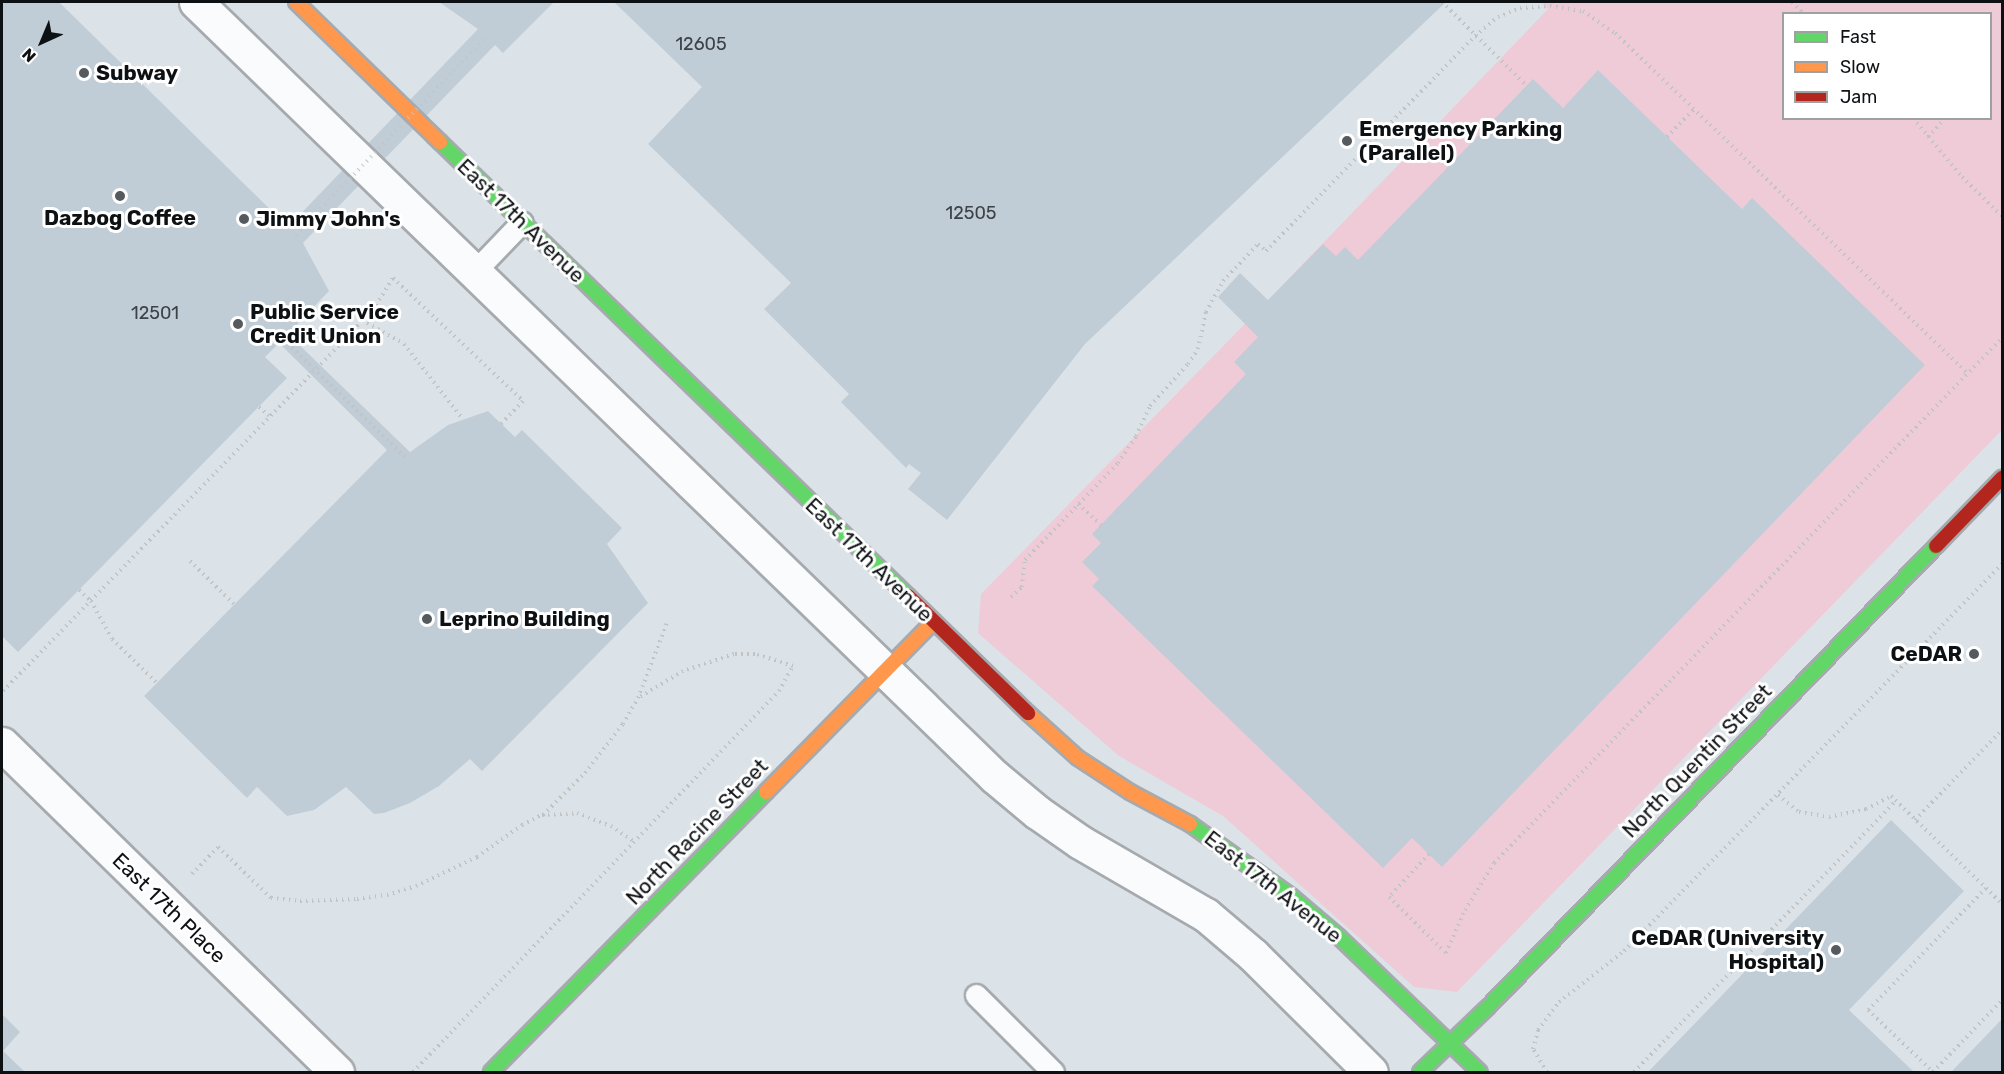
<!DOCTYPE html>
<html>
<head>
<meta charset="utf-8">
<style>
	body { margin:0 }
	#map { position:relative; width:2004px; height:1074px; overflow:hidden; background:#dce3e8; font-family:Rubik,sans-serif }
	div>[style] { position:absolute }
	.green>* { inset:0; background:#efcbd8 }
	.building>* { inset:0; background:#c1cdd6 }
	.path>* { height:4px; margin-top:-2px; transform-origin:0; background:repeating-linear-gradient(90deg,#c1c3c5 0 1.5px,transparent 0 6px) }
	.roads { filter:drop-shadow(2px 0 #a6aaae) drop-shadow(-2px 0 #a6aaae) drop-shadow(0 2px #a6aaae) drop-shadow(0 -2px #a6aaae) }
	.lane>* { height:21px; margin:-10.5px; padding:0 10.5px; transform-origin:10.5px; border-radius:10.5px; background:#fafbfc }
	.street>* { height:33px; margin:-16.5px; padding:0 16.5px; transform-origin:16.5px; border-radius:16.5px; background:#fafbfc }
	.fast>* { height:14px; margin:-7px; padding:0 7px; transform-origin:7px; border-radius:7px; background:#63d668 }
	.slow>* { height:14px; margin:-7px; padding:0 7px; transform-origin:7px; border-radius:7px; background:#ff974d }
	.jam>* { height:14px; margin:-7px; padding:0 7px; transform-origin:7px; border-radius:7px; background:#b3261e }
	.path-bridge>* { height:4px; margin-top:-2px; transform-origin:0; background:repeating-linear-gradient(90deg,#c1c3c5 0 1.5px,transparent 0 6px) }
	.dots>* { width:16px; height:16px; translate:-50% -50%; box-sizing:border-box; border:3px solid #fff; border-radius:50% }
	span { translate:-50% -50%; white-space:nowrap; text-align:center; line-height:1.15; -webkit-text-stroke:6px #fff; paint-order:stroke }
	.number-label { font-size:18px; color:#3c4246 }
	.number-label span { -webkit-text-stroke-width:0 }
	.poi-label { font-size:21px; color:#0d1114; font-weight:700 }
	.left { translate:0 -50%; text-align:left }
	.right { translate:-100% -50%; text-align:right }
	.street-label { font-size:21px; color:#0d1114 }
	.frame { position:absolute; inset:0; border:3px solid #0d1114; pointer-events:none }
	.legend { position:absolute; left:1782px; top:12px; width:210px; height:108px; box-sizing:border-box; background:#fff; border:2px solid #9ea0a1; margin:0; padding:8px 10px; list-style:none; font-size:18px; color:#0d1114 }
	.legend li { display:flex; align-items:center; gap:12px; height:30px }
	.legend b { width:30px; border:2px solid #9ea0a1 }
	.north { position:absolute; left:12px; top:12px; width:60px; height:60px; -webkit-text-stroke:4px #fff; paint-order:stroke; rotate:224deg; font-size:16px; font-weight:700; line-height:24px; text-align:center; color:#0d1114 }
	.north::after { content:''; display:block; margin:auto; width:21px; height:27px; background:#0d1114; clip-path:polygon(50% 0,100% 100%,50% 72%,0 100%) }
</style>
</head>
<body>
<div id="map">
	<div class="green">
		<div style="clip-path:polygon(evenodd,1541px 2px,2002px 2px,2002px 430px,1457px 992px,1414px 987px,1223px 816px,1119px 756px,978px 633px,981px 594px,1277px 291px,1548px 9px,1541px 2px,1784px 14px,1990px 14px,1990px 118px,1784px 118px,1784px 14px)"></div>
	</div>
	<div class="building">
		<div style="clip-path:polygon(2px 2px,59px 2px,288px 227px,478px 29px,439px 2px,554px 2px,503px 53px,495px 45px,303px 243px,329px 291px,288px 334px,410px 452px,448px 425px,488px 411px,515px 437px,522px 430px,622px 528px,607px 544px,648px 603px,482px 771px,470px 759px,439px 786px,410px 803px,384px 813px,374px 814px,346px 787px,314px 810px,287px 816px,257px 787px,247px 798px,144px 696px,387px 450px,279px 343px,265px 357px,287px 378px,18px 652px,2px 636px)"></div>
		<div style="clip-path:polygon(614px 2px,1446px 2px,1085px 344px,947px 520px,908px 489px,921px 473px,909px 464px,906px 468px,841px 402px,849px 394px,764px 309px,791px 283px,648px 144px,702px 87px)"></div>
		<div style="clip-path:polygon(1598px 70px,1742px 209px,1752px 198px,1925px 365px,1442px 867px,1412px 838px,1383px 868px,1092px 586px,1099px 579px,1082px 562px,1101px 543px,1092px 534px,1246px 374px,1234px 362px,1258px 337px,1218px 297px,1240px 273px,1268px 300px,1323px 244px,1336px 256px,1345px 247px,1358px 260px,1533px 79px,1563px 108px)"></div>
		<div style="clip-path:polygon(1891px 820px,1964px 891px,1849px 1010px,1914px 1072px,1648px 1072px)"></div>
		<div style="clip-path:polygon(2px 1014px,20px 1032px,3px 1051px,25px 1072px,2px 1072px)"></div>
		<div style="clip-path:polygon(2002px 1019px,2002px 1072px,1951px 1072px)"></div>
	</div>
	<div class="path">
		<div style="left:1442px;top:2px;width:118px;rotate:44.7deg"></div>
		<div style="left:1792px;top:2px;width:17px;rotate:45deg"></div>
		<div style="left:1913px;top:118px;width:77px;rotate:50.3deg"></div>
		<div style="left:1962px;top:177px;width:56px;rotate:44.3deg"></div>
		<div style="left:1667px;top:137px;width:39px;rotate:-46deg"></div>
		<div style="left:1928px;top:137px;width:25px;rotate:-48deg"></div>
		<div style="left:362px;top:320px;width:48px;rotate:29.7deg"></div>
		<div style="left:404px;top:344px;width:94px;rotate:51.9deg"></div>
		<div style="left:259px;top:407px;width:13px;rotate:42deg"></div>
		<div style="left:1078px;top:504px;width:31px;rotate:42deg"></div>
		<div style="left:190px;top:561px;width:63px;rotate:44.4deg"></div>
		<div style="left:79px;top:590px;width:16px;rotate:43deg"></div>
		<div style="left:91px;top:601px;width:43px;rotate:61.1deg"></div>
		<div style="left:112px;top:639px;width:63px;rotate:44.4deg"></div>
		<div style="left:1011px;top:597px;width:15px;rotate:-42deg"></div>
		<div style="left:1022px;top:587px;width:27px;rotate:-84deg"></div>
		<div style="left:1025px;top:560px;width:134px;rotate:-46.2deg"></div>
		<div style="left:1118px;top:463px;width:32px;rotate:-56deg"></div>
		<div style="left:1136px;top:436px;width:33px;rotate:-65deg"></div>
		<div style="left:1150px;top:406px;width:57px;rotate:-47.9deg"></div>
		<div style="left:1188px;top:364px;width:18px;rotate:-56deg"></div>
		<div style="left:1198px;top:349px;width:38px;rotate:-78deg"></div>
		<div style="left:1206px;top:312px;width:35px;rotate:-61deg"></div>
		<div style="left:1223px;top:281px;width:51px;rotate:-46.6deg"></div>
		<div style="left:1258px;top:244px;width:11px;rotate:41deg"></div>
		<div style="left:1266px;top:251px;width:300px;rotate:-45.8deg"></div>
		<div style="left:1475px;top:36px;width:30px;rotate:-40deg"></div>
		<div style="left:1498px;top:17px;width:24px;rotate:-22deg"></div>
		<div style="left:1520px;top:8px;width:30px;rotate:-4deg"></div>
		<div style="left:1550px;top:6px;width:33px;rotate:9deg"></div>
		<div style="left:1583px;top:11px;width:39px;rotate:35deg"></div>
		<div style="left:1615px;top:33px;width:491px;rotate:44deg"></div>
		<div style="left:3px;top:691px;width:496px;rotate:-45.8deg"></div>
		<div style="left:349px;top:335px;width:40px;rotate:-48deg"></div>
		<div style="left:376px;top:305px;width:32px;rotate:-58deg"></div>
		<div style="left:393px;top:278px;width:179px;rotate:43.4deg"></div>
		<div style="left:523px;top:401px;width:32px;rotate:134deg"></div>
		<div style="left:1778px;top:795px;width:27px;rotate:39deg"></div>
		<div style="left:1799px;top:812px;width:30px;rotate:9deg"></div>
		<div style="left:1829px;top:817px;width:38px;rotate:-12deg"></div>
		<div style="left:1866px;top:809px;width:28px;rotate:-27deg"></div>
		<div style="left:1891px;top:796px;width:132px;rotate:44.1deg"></div>
		<div style="left:1986px;top:888px;width:170px;rotate:134deg"></div>
		<div style="left:1868px;top:1010px;width:90px;rotate:43.6deg"></div>
		<div style="left:1933px;top:1072px;width:100px;rotate:-46.2deg"></div>
		<div style="left:543px;top:815px;width:59px;rotate:-45deg"></div>
		<div style="left:585px;top:773px;width:62px;rotate:-52.2deg"></div>
		<div style="left:623px;top:724px;width:30px;rotate:-60deg"></div>
		<div style="left:638px;top:698px;width:80px;rotate:-68.9deg"></div>
		<div style="left:1915px;top:820px;width:125px;rotate:-46deg"></div>
		<div style="left:1429px;top:854px;width:59px;rotate:132.9deg"></div>
		<div style="left:1389px;top:897px;width:80px;rotate:44.5deg"></div>
		<div style="left:1446px;top:953px;width:47px;rotate:-66.2deg"></div>
		<div style="left:1465px;top:910px;width:55px;rotate:-58.3deg"></div>
		<div style="left:1494px;top:863px;width:731px;rotate:-45.94deg"></div>
		<div style="left:192px;top:874px;width:37px;rotate:-46deg"></div>
		<div style="left:218px;top:847px;width:74px;rotate:43.9deg"></div>
		<div style="left:271px;top:898px;width:29px;rotate:6deg"></div>
		<div style="left:300px;top:901px;width:57px;rotate:-2deg"></div>
		<div style="left:357px;top:899px;width:30px;rotate:-8deg"></div>
		<div style="left:387px;top:895px;width:30px;rotate:-17deg"></div>
		<div style="left:416px;top:886px;width:68px;rotate:-25.4deg"></div>
		<div style="left:477px;top:857px;width:55px;rotate:-35.4deg"></div>
		<div style="left:522px;top:825px;width:22px;rotate:-27deg"></div>
		<div style="left:542px;top:815px;width:35px;rotate:-3deg"></div>
		<div style="left:577px;top:813px;width:36px;rotate:21deg"></div>
		<div style="left:611px;top:826px;width:27px;rotate:34deg"></div>
		<div style="left:1986px;top:888px;width:23px;rotate:45deg"></div>
		<div style="left:413px;top:1072px;width:528px;rotate:-46.15deg"></div>
		<div style="left:779px;top:691px;width:29px;rotate:-61deg"></div>
		<div style="left:793px;top:666px;width:40px;rotate:-162deg"></div>
		<div style="left:755px;top:654px;width:21px;rotate:180deg"></div>
		<div style="left:734px;top:654px;width:54px;rotate:161.6deg"></div>
		<div style="left:683px;top:671px;width:52px;rotate:149deg"></div>
		<div style="left:1547px;top:1072px;width:27px;rotate:-121deg"></div>
		<div style="left:1533px;top:1049px;width:20px;rotate:-75deg"></div>
		<div style="left:1538px;top:1030px;width:35px;rotate:-53deg"></div>
		<div style="left:1559px;top:1002px;width:83px;rotate:-38.1deg"></div>
		<div style="left:1624px;top:951px;width:541px;rotate:-45.67deg"></div>
		<div style="left:1634px;top:1072px;width:377px;rotate:-46deg"></div>
	</div>
	<div class="roads">
		<div class="lane">
			<div style="left:476px;top:270px;width:66px;rotate:-46.2deg"></div>
			<div style="left:976px;top:995px;width:109px;rotate:45deg"></div>
		</div>
		<div class="street">
			<div style="left:196px;top:2px;width:1113px;rotate:44.13deg"></div>
			<div style="left:995px;top:777px;width:55px;rotate:39.8deg"></div>
			<div style="left:1037px;top:812px;width:52px;rotate:34.9deg"></div>
			<div style="left:1080px;top:842px;width:146px;rotate:30.1deg"></div>
			<div style="left:1206px;top:915px;width:62px;rotate:40.4deg"></div>
			<div style="left:1253px;top:955px;width:166px;rotate:44.8deg"></div>
			<div style="left:2px;top:744px;width:469px;rotate:44.4deg"></div>
		</div>
		<div class="fast">
			<div style="left:440px;top:142px;width:652px;rotate:44.13deg"></div>
			<div style="left:1190px;top:824px;width:124px;rotate:35.5deg"></div>
			<div style="left:1291px;top:896px;width:63px;rotate:40.5deg"></div>
			<div style="left:1339px;top:937px;width:195px;rotate:43.8deg"></div>
			<div style="left:491px;top:1072px;width:392px;rotate:-45.5deg"></div>
			<div style="left:1420px;top:1072px;width:95px;rotate:-43.7deg"></div>
			<div style="left:1489px;top:1006px;width:641px;rotate:-45.82deg"></div>
		</div>
		<div class="slow">
			<div style="left:296px;top:2px;width:201px;rotate:44.2deg"></div>
			<div style="left:1028px;top:713px;width:67px;rotate:42deg"></div>
			<div style="left:1078px;top:758px;width:62px;rotate:33.2deg"></div>
			<div style="left:1130px;top:792px;width:68px;rotate:28.1deg"></div>
			<div style="left:766px;top:792px;width:238px;rotate:-45.5deg"></div>
		</div>
		<div class="jam">
			<div style="left:1936px;top:546px;width:95px;rotate:-45.9deg"></div>
			<div style="left:908px;top:596px;width:168px;rotate:44.3deg"></div>
		</div>
	</div>
	<div class="path-bridge">
		<div style="left:296px;top:235px;width:274px;rotate:-46.2deg"></div>
		<div style="left:283px;top:339px;width:170px;rotate:44deg"></div>
	</div>
	<div class="dots">
		<div style="left:84px;top:73px;background:#555a5e"></div>
		<div style="left:1347px;top:141px;background:#555a5e"></div>
		<div style="left:120px;top:196px;background:#555a5e"></div>
		<div style="left:244px;top:219px;background:#555a5e"></div>
		<div style="left:238px;top:324px;background:#555a5e"></div>
		<div style="left:427px;top:619px;background:#555a5e"></div>
		<div style="left:1974px;top:654px;background:#555a5e"></div>
		<div style="left:1836px;top:950px;background:#555a5e"></div>
	</div>
	<div class="number-label">
		<span style="left:701px;top:44px">12605</span>
		<span style="left:971px;top:213px">12505</span>
		<span style="left:155px;top:313px">12501</span>
	</div>
	<div class="poi-label">
		<span class="left" style="left:96px;top:73px">Subway</span>
		<span class="left" style="left:1359px;top:141px">Emergency Parking<br>(Parallel)</span>
		<span style="left:120px;top:218px">Dazbog Coffee</span>
		<span class="left" style="left:256px;top:219px">Jimmy John's</span>
		<span class="left" style="left:250px;top:324px">Public Service<br>Credit Union</span>
		<span class="left" style="left:439px;top:619px">Leprino Building</span>
		<span class="right" style="left:1962px;top:654px">CeDAR</span>
		<span class="right" style="left:1824px;top:950px">CeDAR (University<br>Hospital)</span>
	</div>
	<div class="street-label">
		<span style="left:521px;top:221px;rotate:44deg">East 17th Avenue</span>
		<span style="left:869px;top:560px;rotate:44deg">East 17th Avenue</span>
		<span style="left:1697px;top:761px;rotate:-46deg">North Quentin Street</span>
		<span style="left:697px;top:832px;rotate:-46deg">North Racine Street</span>
		<span style="left:1273px;top:887px;rotate:38deg">East 17th Avenue</span>
		<span style="left:169px;top:908px;rotate:44deg">East 17th Place</span>
	</div>
	<div class="frame"></div>
	<ul class="legend">
	<li><b style="height:8px;background:#63d668"></b>Fast</li>
	<li><b style="height:8px;background:#ff974d"></b>Slow</li>
	<li><b style="height:8px;background:#b3261e"></b>Jam</li>
	</ul>
	<div class="north">N</div>
</div>
</body>
</html>
